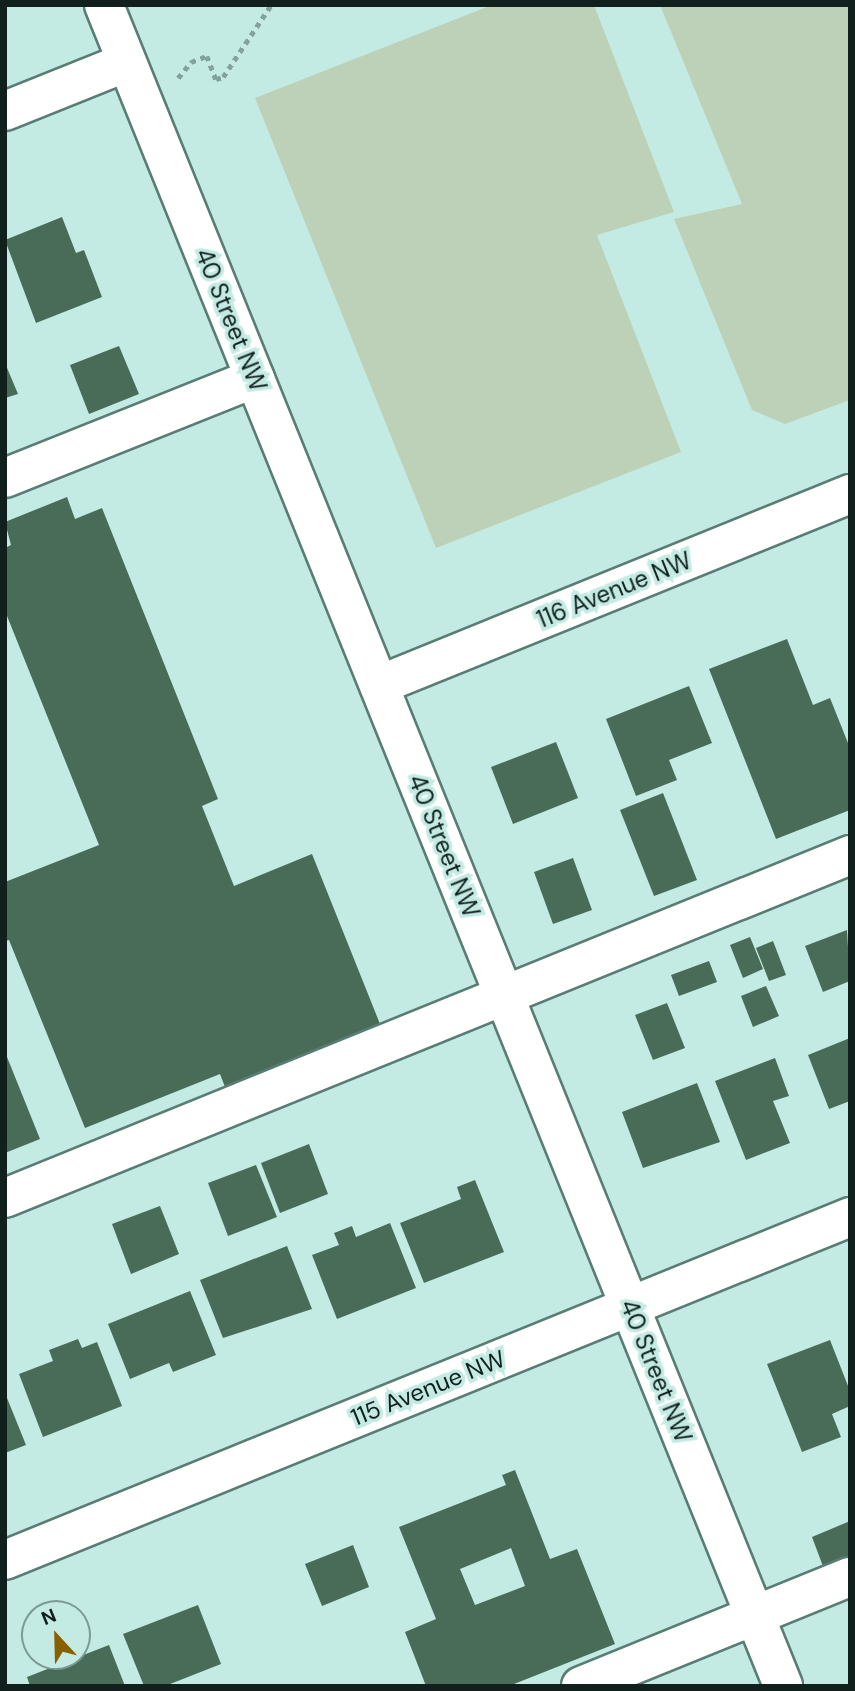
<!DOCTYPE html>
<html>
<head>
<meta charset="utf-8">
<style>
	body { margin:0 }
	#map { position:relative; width:855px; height:1691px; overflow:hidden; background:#c4ebe3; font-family:"DM Sans",sans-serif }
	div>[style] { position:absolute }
	.green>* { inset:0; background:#bcd1b8 }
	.building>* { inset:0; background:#496c59 }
	.path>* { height:4.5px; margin-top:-2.25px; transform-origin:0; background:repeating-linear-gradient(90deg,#83a29c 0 5px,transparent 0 10px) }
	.roads { filter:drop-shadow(2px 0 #597d75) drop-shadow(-2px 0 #597d75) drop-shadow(0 2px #597d75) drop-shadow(0 -2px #597d75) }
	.minor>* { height:38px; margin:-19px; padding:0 19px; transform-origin:19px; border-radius:19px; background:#fff }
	span { translate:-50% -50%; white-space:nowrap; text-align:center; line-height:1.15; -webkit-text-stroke:7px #c4ebe3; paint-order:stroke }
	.street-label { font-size:24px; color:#11201d }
	.frame { position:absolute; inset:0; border:7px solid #11201d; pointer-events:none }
	.north { position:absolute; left:21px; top:1600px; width:70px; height:70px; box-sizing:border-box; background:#c4ebe3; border:2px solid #7c9a94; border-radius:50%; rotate:338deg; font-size:19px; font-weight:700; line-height:28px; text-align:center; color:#11201d }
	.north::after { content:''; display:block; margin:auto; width:24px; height:32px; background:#896000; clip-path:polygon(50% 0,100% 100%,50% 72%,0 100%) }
</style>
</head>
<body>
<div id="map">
	<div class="green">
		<div style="clip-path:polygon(492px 5px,594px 5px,674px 212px,597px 235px,681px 452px,436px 548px,255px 98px)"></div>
		<div style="clip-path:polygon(660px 5px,850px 5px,850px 400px,785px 424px,752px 410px,674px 219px,742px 204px)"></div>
	</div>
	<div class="building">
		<div style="clip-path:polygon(62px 217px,76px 253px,84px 250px,102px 297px,36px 323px,5px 240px)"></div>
		<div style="clip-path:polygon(119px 346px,139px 394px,89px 414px,70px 365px)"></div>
		<div style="clip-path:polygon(5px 363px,18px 394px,5px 398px)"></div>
		<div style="clip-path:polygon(67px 497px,75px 519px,102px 508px,218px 799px,202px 806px,234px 886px,312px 854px,380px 1024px,225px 1087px,220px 1074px,85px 1128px,9px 940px,5px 941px,5px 882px,99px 845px,5px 611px,5px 548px,11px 545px,5px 522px)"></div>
		<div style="clip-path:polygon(787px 639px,813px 705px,830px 698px,850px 748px,850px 810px,776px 839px,709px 669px)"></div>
		<div style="clip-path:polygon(689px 686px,712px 743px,669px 760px,677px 780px,636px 796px,606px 719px)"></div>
		<div style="clip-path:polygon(556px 742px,578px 798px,513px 824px,491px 767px)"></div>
		<div style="clip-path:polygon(663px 793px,697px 880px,654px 896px,620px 810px)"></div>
		<div style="clip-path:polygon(573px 858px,592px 910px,553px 924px,534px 872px)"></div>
		<div style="clip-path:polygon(847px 930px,850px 981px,823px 992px,805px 946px)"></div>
		<div style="clip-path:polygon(750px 937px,763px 969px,743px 978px,730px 945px)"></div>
		<div style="clip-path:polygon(773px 941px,786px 975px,769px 981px,756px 948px)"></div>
		<div style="clip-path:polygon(709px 961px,717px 982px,679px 996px,671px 975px)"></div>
		<div style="clip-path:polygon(766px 986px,779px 1016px,753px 1027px,741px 996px)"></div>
		<div style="clip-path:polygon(667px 1003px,685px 1048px,653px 1060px,635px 1015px)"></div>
		<div style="clip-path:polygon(850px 1038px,850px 1101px,829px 1109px,808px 1055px)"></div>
		<div style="clip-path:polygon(5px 1052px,40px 1139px,5px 1153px)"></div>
		<div style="clip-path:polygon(775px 1058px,789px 1096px,773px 1101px,790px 1143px,746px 1160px,715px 1081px)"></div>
		<div style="clip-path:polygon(697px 1083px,720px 1142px,643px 1168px,622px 1112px)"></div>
		<div style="clip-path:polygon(309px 1144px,328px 1194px,280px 1213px,261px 1163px)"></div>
		<div style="clip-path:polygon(256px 1165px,277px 1217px,228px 1236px,208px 1183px)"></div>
		<div style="clip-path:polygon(475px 1180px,504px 1252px,424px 1283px,400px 1223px,461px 1199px,457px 1187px)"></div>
		<div style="clip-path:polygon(160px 1206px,179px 1254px,131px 1274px,112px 1224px)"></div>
		<div style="clip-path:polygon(390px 1223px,416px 1288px,337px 1319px,312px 1255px,339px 1245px,334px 1233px,352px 1226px,356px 1237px)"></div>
		<div style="clip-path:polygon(287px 1246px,312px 1309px,223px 1338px,200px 1280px)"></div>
		<div style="clip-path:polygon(190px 1291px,216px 1355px,173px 1372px,169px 1363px,130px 1379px,108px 1324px)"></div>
		<div style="clip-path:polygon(78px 1339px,82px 1348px,97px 1342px,122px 1406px,43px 1437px,19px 1374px,53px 1361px,49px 1350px)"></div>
		<div style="clip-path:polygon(830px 1340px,850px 1391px,850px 1406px,832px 1414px,841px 1437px,802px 1452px,767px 1364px)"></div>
		<div style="clip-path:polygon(5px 1393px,26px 1445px,5px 1453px)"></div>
		<div style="clip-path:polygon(evenodd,515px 1470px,550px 1559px,577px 1549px,615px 1644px,509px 1686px,426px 1686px,405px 1632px,436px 1619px,399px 1527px,506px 1485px,502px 1475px,515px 1470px,511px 1548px,525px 1586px,475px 1605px,460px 1569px,511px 1548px)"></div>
		<div style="clip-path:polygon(850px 1521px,850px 1559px,824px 1569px,812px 1537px)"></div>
		<div style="clip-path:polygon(353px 1545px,369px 1587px,322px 1606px,305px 1564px)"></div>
		<div style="clip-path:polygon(198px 1605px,221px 1664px,165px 1686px,144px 1686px,123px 1634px)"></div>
		<div style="clip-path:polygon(109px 1645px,125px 1686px,30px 1686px,27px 1677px)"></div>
	</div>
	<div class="path">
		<div style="left:178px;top:78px;width:21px;rotate:-51deg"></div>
		<div style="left:191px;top:62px;width:17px;rotate:-21deg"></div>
		<div style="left:207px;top:56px;width:25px;rotate:69deg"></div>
		<div style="left:216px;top:79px;width:7px;rotate:-16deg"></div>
		<div style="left:223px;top:77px;width:87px;rotate:-56.3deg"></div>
	</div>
	<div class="roads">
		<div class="minor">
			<div style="left:104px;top:5px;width:1813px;rotate:68deg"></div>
			<div style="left:5px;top:111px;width:131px;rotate:-21.9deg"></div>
			<div style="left:5px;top:478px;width:269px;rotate:-21.8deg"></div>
			<div style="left:379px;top:685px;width:508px;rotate:-22.07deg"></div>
			<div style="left:5px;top:1198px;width:912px;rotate:-22.09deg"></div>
			<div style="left:5px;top:1560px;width:912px;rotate:-22.09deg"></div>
			<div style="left:581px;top:1686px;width:290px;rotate:-22.1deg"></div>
		</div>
	</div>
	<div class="street-label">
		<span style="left:231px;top:320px;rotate:68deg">40 Street NW</span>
		<span style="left:614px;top:590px;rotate:-22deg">116 Avenue NW</span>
		<span style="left:444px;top:846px;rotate:68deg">40 Street NW</span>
		<span style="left:656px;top:1371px;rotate:68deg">40 Street NW</span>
		<span style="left:428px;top:1388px;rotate:-22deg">115 Avenue NW</span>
	</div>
	<div class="frame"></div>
	<div class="north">N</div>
</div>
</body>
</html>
